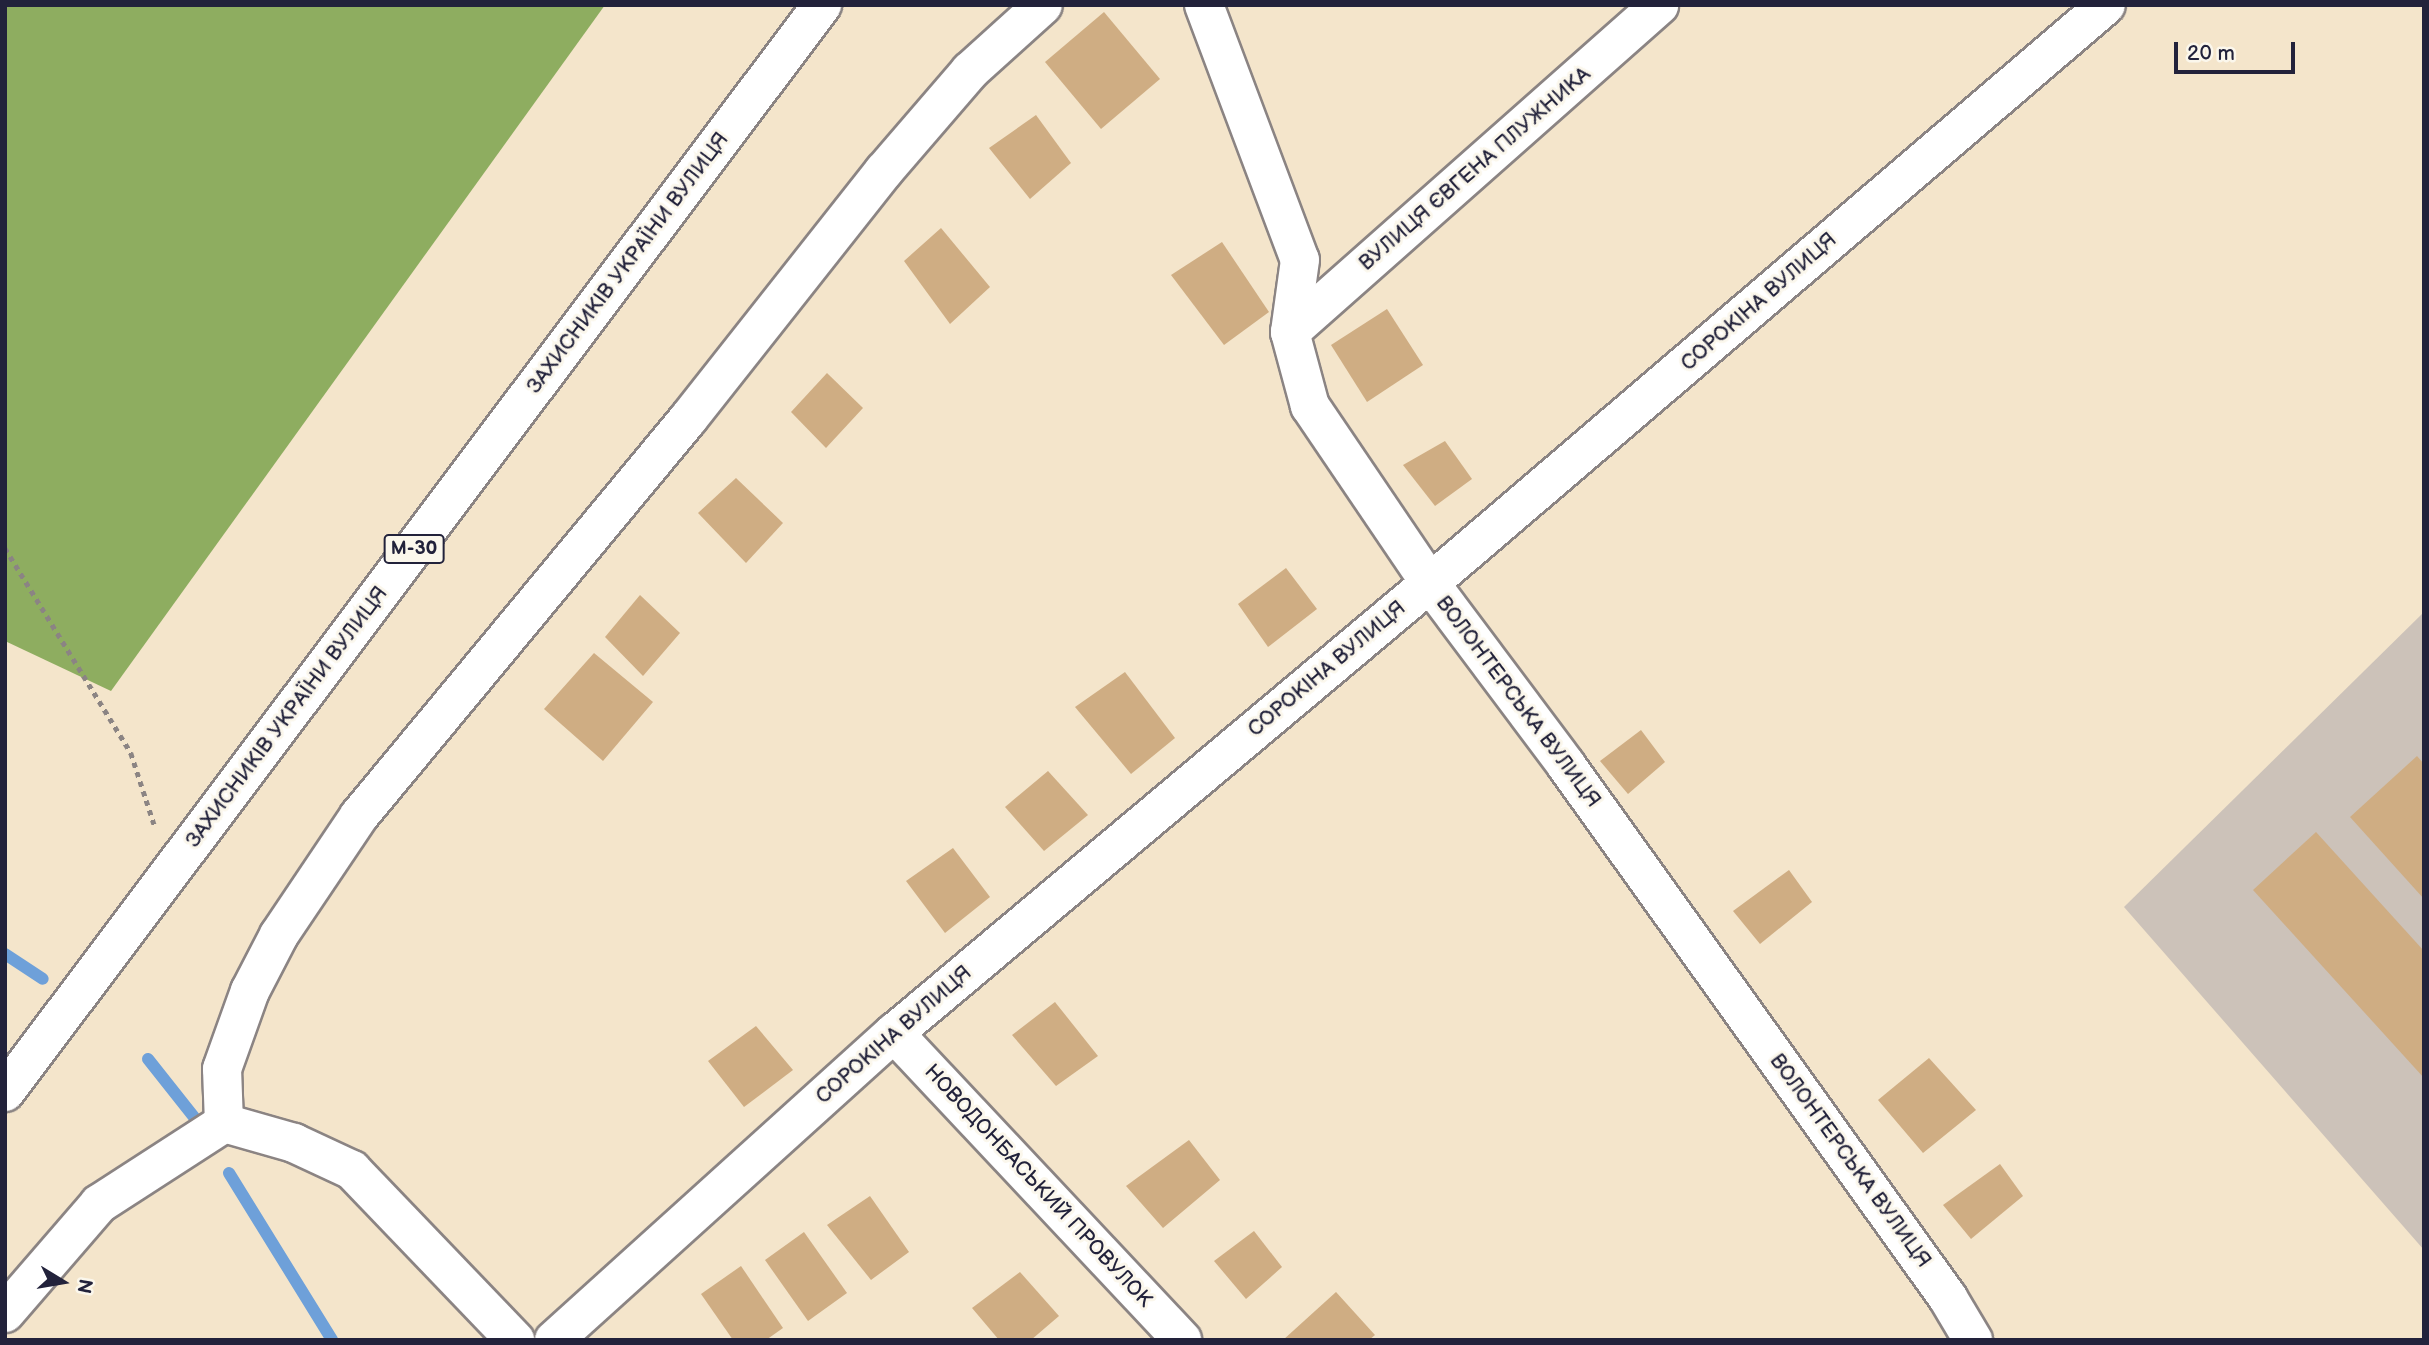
<!DOCTYPE html>
<html>
<head>
<meta charset="utf-8">
<style>
	body { margin:0 }
	#map { position:relative; width:2429px; height:1345px; overflow:hidden; background:#f4e5cb; font-family:"Balsamiq Sans",sans-serif }
	div>[style] { position:absolute }
	.industrial>* { inset:0; background:#ccc2b9 }
	.forest>* { inset:0; background:#8ead60 }
	.stream>* { height:12px; margin:-6px; padding:0 6px; transform-origin:6px; border-radius:6px; background:#6ea0d9 }
	.building>* { inset:0; background:#cfad83 }
	.path>* { height:4.5px; margin-top:-2.25px; transform-origin:0; background:repeating-linear-gradient(90deg,#8b8483 0 5px,transparent 0 10px) }
	.roads { filter:drop-shadow(2px 0 #8b8483) drop-shadow(-2px 0 #8b8483) drop-shadow(0 2px #8b8483) drop-shadow(0 -2px #8b8483) }
	.minor>* { height:38px; margin:-19px; padding:0 19px; transform-origin:19px; border-radius:19px; background:#fff }
	.highway>* { height:38px; margin:-19px; padding:0 19px; transform-origin:19px; border-radius:19px; background:#fff }
	span { translate:-50% -50%; white-space:nowrap; text-align:center; line-height:1.15; -webkit-text-stroke:6px #fbf7ec; paint-order:stroke }
	.shield-label span { padding:2px 5px; background:#fbf7ec; border:2px solid; border-radius:5px; -webkit-text-stroke-width:0 }
	.shield-label { font-size:19px; color:#22223b; font-weight:700 }
	.street-label { font-size:21px; color:#22223b }
	.frame { position:absolute; inset:0; border:7px solid #22223b; pointer-events:none }
	.north { position:absolute; left:28px; top:1247px; width:70px; height:70px; -webkit-text-stroke:5px #fbf7ec; paint-order:stroke; rotate:101deg; font-size:19px; font-weight:700; line-height:28px; text-align:center; color:#22223b }
	.north::after { content:''; display:block; margin:auto; width:24px; height:32px; background:#22223b; clip-path:polygon(50% 0,100% 100%,50% 72%,0 100%) }
	.scale { position:absolute; left:2174px; top:42px; width:121px; height:32px; box-sizing:border-box; border:4px solid #22223b; border-top:0; padding-left:9px; font-size:21px; line-height:24px; white-space:nowrap; color:#22223b; -webkit-text-stroke:5px #fbf7ec; paint-order:stroke }
</style>
</head>
<body>
<div id="map">
	<div class="industrial">
		<div style="clip-path:polygon(2424px 612px,2424px 1250px,2124px 907px)"></div>
	</div>
	<div class="forest">
		<div style="clip-path:polygon(5px 5px,605px 5px,111px 691px,5px 641px)"></div>
	</div>
	<div class="stream">
		<div style="left:5px;top:954px;width:45px;rotate:33.3deg"></div>
		<div style="left:148px;top:1059px;width:74px;rotate:51.6deg"></div>
		<div style="left:229px;top:1173px;width:196px;rotate:58.3deg"></div>
	</div>
	<div class="building">
		<div style="clip-path:polygon(1104px 12px,1160px 79px,1101px 129px,1045px 62px)"></div>
		<div style="clip-path:polygon(1036px 115px,1071px 163px,1030px 199px,989px 148px)"></div>
		<div style="clip-path:polygon(941px 228px,990px 287px,950px 324px,904px 261px)"></div>
		<div style="clip-path:polygon(1222px 242px,1269px 312px,1224px 345px,1171px 275px)"></div>
		<div style="clip-path:polygon(1387px 309px,1423px 365px,1367px 402px,1331px 345px)"></div>
		<div style="clip-path:polygon(827px 373px,863px 408px,826px 448px,791px 412px)"></div>
		<div style="clip-path:polygon(1445px 441px,1472px 479px,1435px 506px,1403px 465px)"></div>
		<div style="clip-path:polygon(736px 478px,783px 523px,746px 563px,698px 513px)"></div>
		<div style="clip-path:polygon(1286px 568px,1317px 609px,1268px 647px,1238px 604px)"></div>
		<div style="clip-path:polygon(640px 595px,680px 633px,643px 676px,605px 637px)"></div>
		<div style="clip-path:polygon(594px 653px,653px 702px,603px 761px,544px 709px)"></div>
		<div style="clip-path:polygon(1125px 672px,1175px 738px,1131px 774px,1075px 707px)"></div>
		<div style="clip-path:polygon(1641px 730px,1665px 762px,1628px 794px,1600px 761px)"></div>
		<div style="clip-path:polygon(2417px 756px,2424px 764px,2424px 899px,2350px 817px)"></div>
		<div style="clip-path:polygon(1048px 771px,1088px 815px,1044px 851px,1005px 807px)"></div>
		<div style="clip-path:polygon(2316px 832px,2424px 951px,2424px 1078px,2253px 890px)"></div>
		<div style="clip-path:polygon(953px 848px,990px 897px,945px 933px,906px 881px)"></div>
		<div style="clip-path:polygon(1789px 870px,1812px 902px,1760px 944px,1733px 911px)"></div>
		<div style="clip-path:polygon(1055px 1002px,1098px 1056px,1056px 1086px,1012px 1035px)"></div>
		<div style="clip-path:polygon(756px 1026px,793px 1070px,744px 1107px,708px 1061px)"></div>
		<div style="clip-path:polygon(1929px 1058px,1976px 1110px,1923px 1153px,1878px 1100px)"></div>
		<div style="clip-path:polygon(1189px 1140px,1220px 1180px,1163px 1228px,1126px 1186px)"></div>
		<div style="clip-path:polygon(2000px 1164px,2023px 1196px,1971px 1239px,1943px 1205px)"></div>
		<div style="clip-path:polygon(870px 1196px,909px 1252px,871px 1280px,827px 1225px)"></div>
		<div style="clip-path:polygon(1254px 1231px,1282px 1267px,1246px 1299px,1214px 1261px)"></div>
		<div style="clip-path:polygon(804px 1232px,847px 1293px,808px 1321px,765px 1260px)"></div>
		<div style="clip-path:polygon(741px 1266px,783px 1328px,766px 1340px,733px 1340px,701px 1294px)"></div>
		<div style="clip-path:polygon(1020px 1272px,1059px 1316px,1031px 1340px,999px 1340px,972px 1308px)"></div>
		<div style="clip-path:polygon(1336px 1292px,1375px 1335px,1369px 1340px,1283px 1340px)"></div>
	</div>
	<div class="path">
		<div style="left:5px;top:548px;width:241px;rotate:58.4deg"></div>
		<div style="left:131px;top:753px;width:78px;rotate:72deg"></div>
	</div>
	<div class="roads">
		<div class="minor">
			<div style="left:1204px;top:5px;width:272px;rotate:69.4deg"></div>
			<div style="left:1300px;top:260px;width:73px;rotate:97.9deg"></div>
			<div style="left:1290px;top:332px;width:77px;rotate:74.9deg"></div>
			<div style="left:1310px;top:406px;width:214px;rotate:55.9deg"></div>
			<div style="left:1430px;top:583px;width:227px;rotate:53.2deg"></div>
			<div style="left:1566px;top:765px;width:656px;rotate:54.37deg"></div>
			<div style="left:1948px;top:1298px;width:49px;rotate:59.2deg"></div>
			<div style="left:1290px;top:332px;width:493px;rotate:-41.5deg"></div>
			<div style="left:894px;top:1033px;width:421px;rotate:46.8deg"></div>
			<div style="left:224px;top:1123px;width:54px;rotate:-92.1deg"></div>
			<div style="left:222px;top:1069px;width:83px;rotate:-70.3deg"></div>
			<div style="left:250px;top:991px;width:63px;rotate:-62.6deg"></div>
			<div style="left:279px;top:935px;width:143px;rotate:-56.1deg"></div>
			<div style="left:359px;top:816px;width:516px;rotate:-50.35deg"></div>
			<div style="left:688px;top:419px;width:316px;rotate:-51.7deg"></div>
			<div style="left:884px;top:171px;width:132px;rotate:-49.3deg"></div>
			<div style="left:970px;top:71px;width:98px;rotate:-42.1deg"></div>
			<div style="left:224px;top:1123px;width:73px;rotate:15.9deg"></div>
			<div style="left:294px;top:1143px;width:64px;rotate:25deg"></div>
			<div style="left:352px;top:1170px;width:236px;rotate:46.2deg"></div>
			<div style="left:5px;top:1313px;width:144px;rotate:-49.2deg"></div>
			<div style="left:99px;top:1204px;width:149px;rotate:-32.9deg"></div>
			<div style="left:554px;top:1340px;width:458px;rotate:-42.1deg"></div>
			<div style="left:894px;top:1033px;width:700px;rotate:-40.02deg"></div>
			<div style="left:1430px;top:583px;width:889px;rotate:-40.53deg"></div>
		</div>
		<div class="highway">
			<div style="left:5px;top:1092px;width:1360px;rotate:-53.07deg"></div>
		</div>
	</div>
	<div class="shield-label">
		<span style="left:414px;top:549px">М-30</span>
	</div>
	<div class="street-label">
		<span style="left:1475px;top:169px;rotate:-41deg">ВУЛИЦЯ ЄВГЕНА ПЛУЖНИКА</span>
		<span style="left:628px;top:263px;rotate:-53deg">ЗАХИСНИКІВ УКРАЇНИ ВУЛИЦЯ</span>
		<span style="left:1759px;top:302px;rotate:-41deg">СОРОКІНА ВУЛИЦЯ</span>
		<span style="left:1327px;top:669px;rotate:-40deg">СОРОКІНА ВУЛИЦЯ</span>
		<span style="left:1518px;top:702px;rotate:53deg">ВОЛОНТЕРСЬКА ВУЛИЦЯ</span>
		<span style="left:287px;top:717px;rotate:-53deg">ЗАХИСНИКІВ УКРАЇНИ ВУЛИЦЯ</span>
		<span style="left:894px;top:1035px;rotate:-41deg">СОРОКІНА ВУЛИЦЯ</span>
		<span style="left:1850px;top:1161px;rotate:54deg">ВОЛОНТЕРСЬКА ВУЛИЦЯ</span>
		<span style="left:1038px;top:1186px;rotate:47deg">НОВОДОНБАСЬКИЙ ПРОВУЛОК</span>
	</div>
	<div class="frame"></div>
	<div class="north">N</div>
	<div class="scale">20 m</div>
</div>
</body>
</html>
